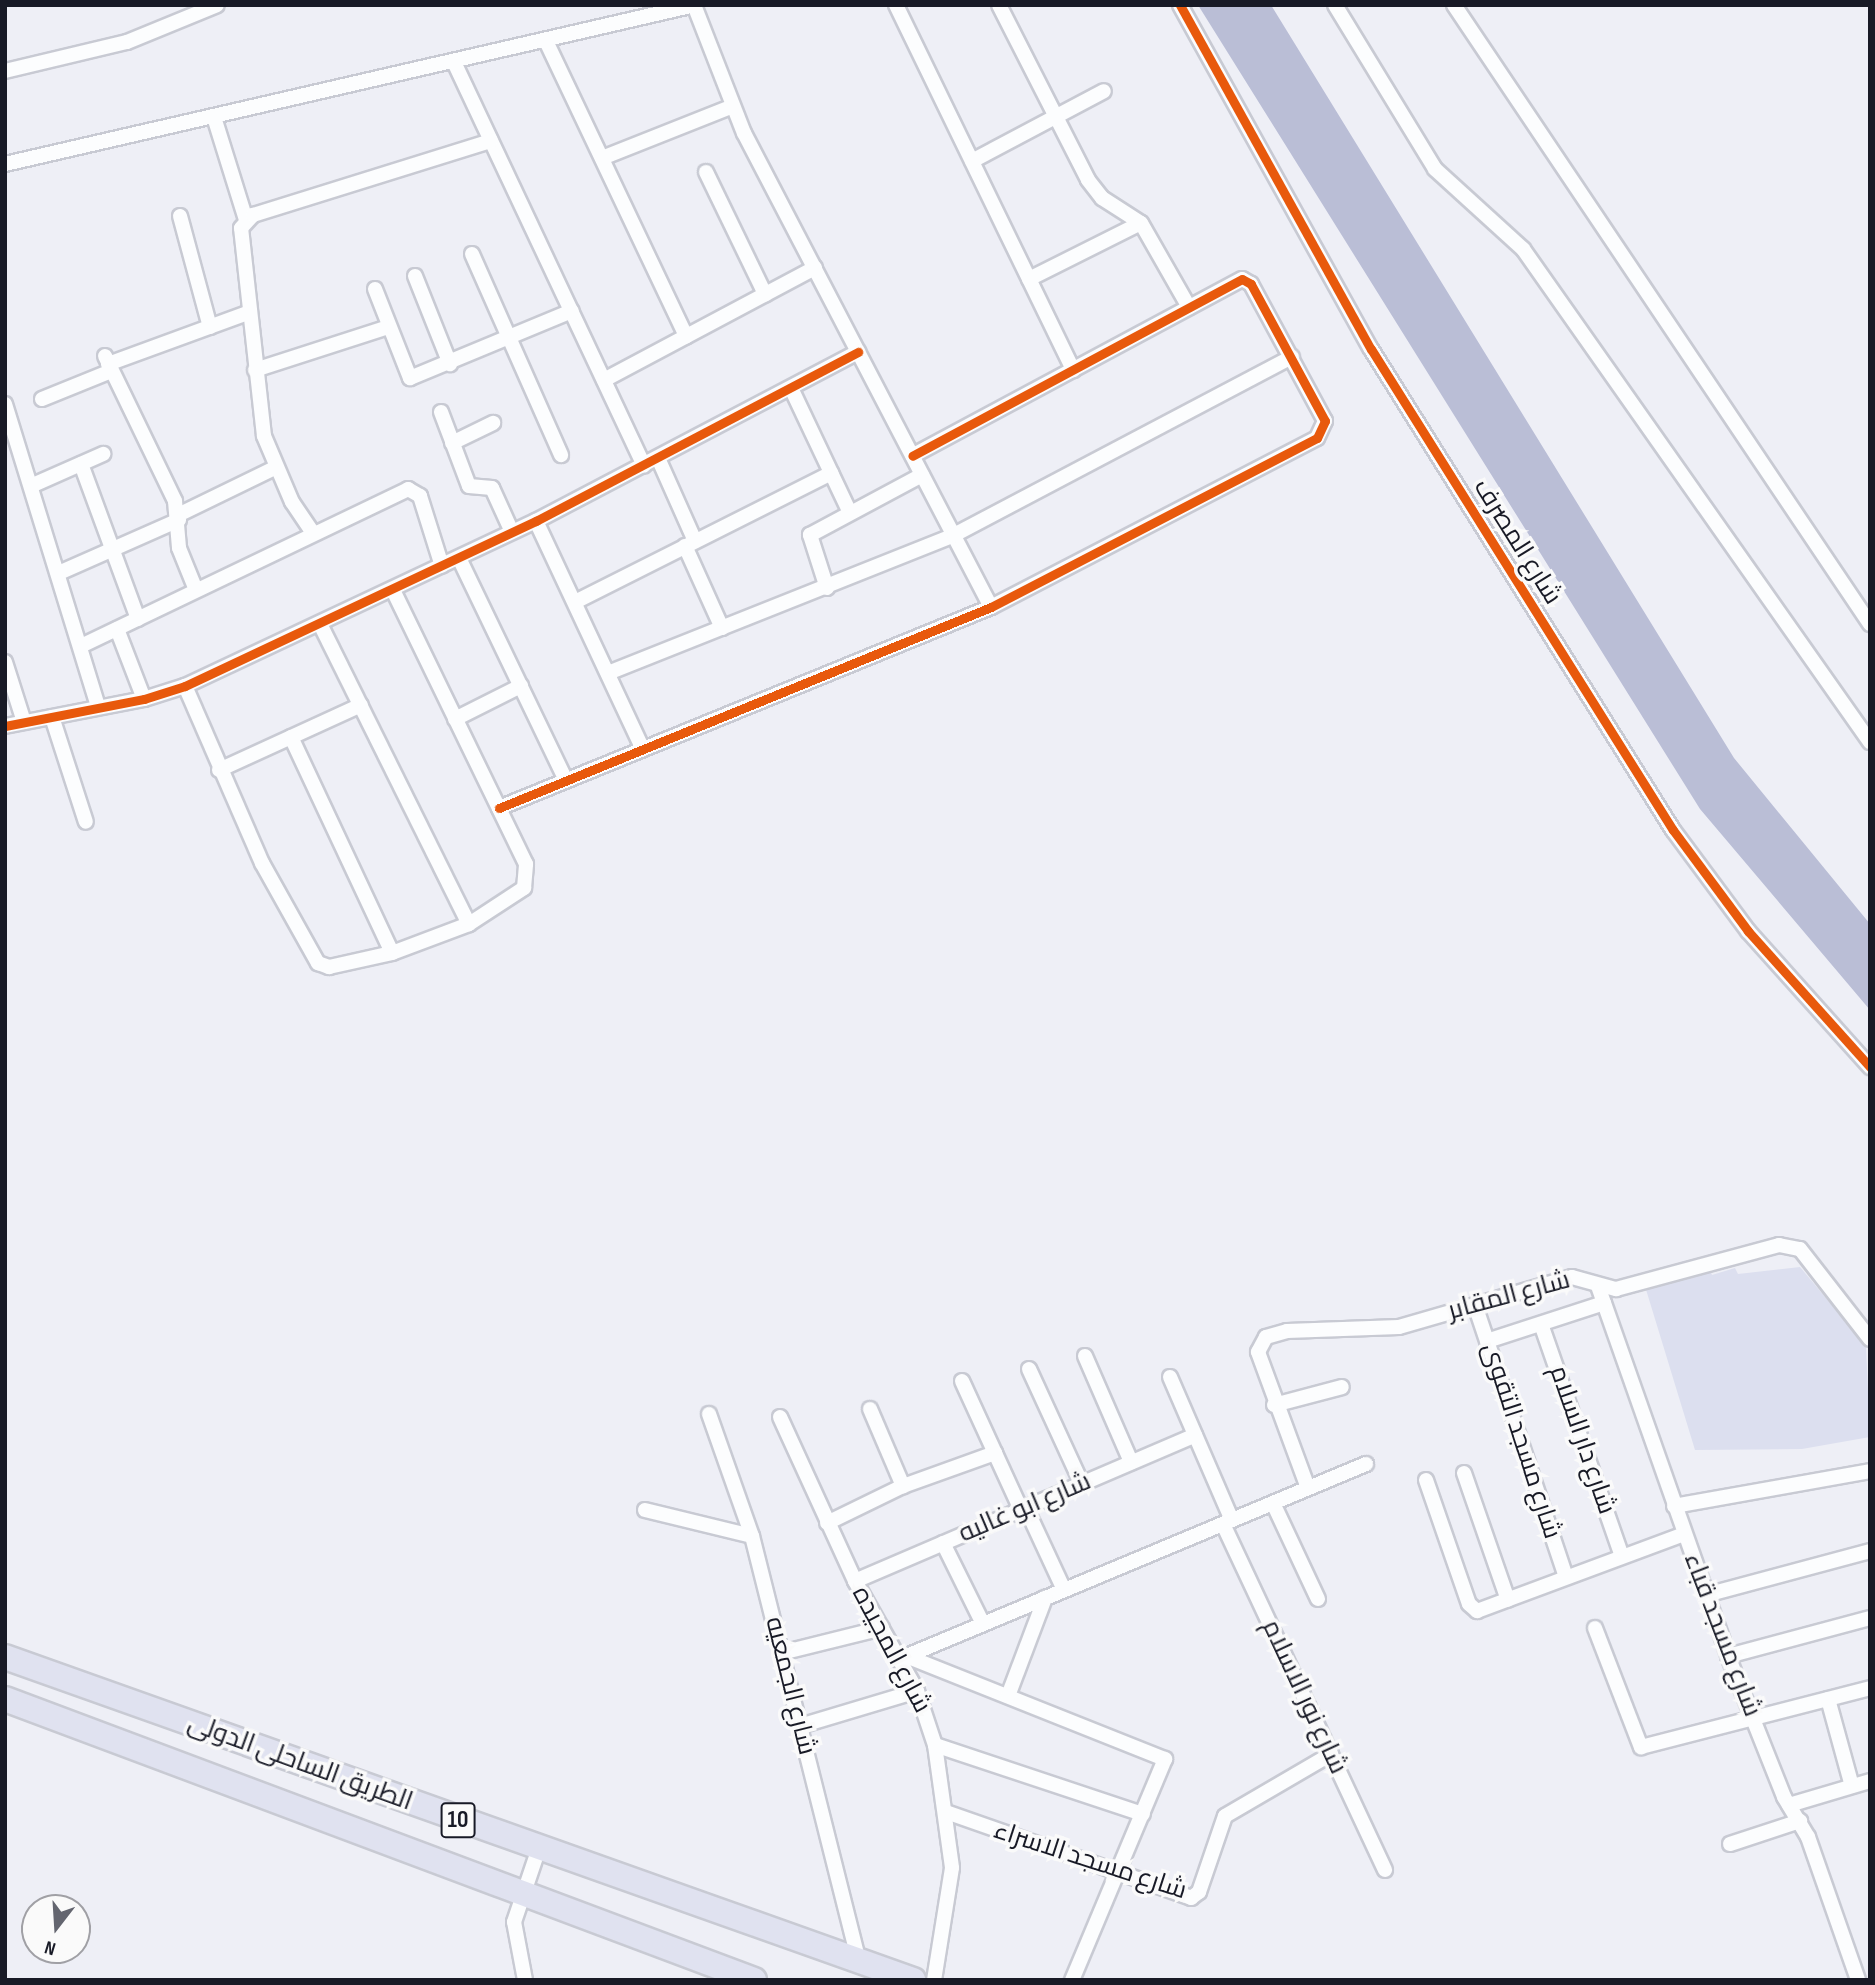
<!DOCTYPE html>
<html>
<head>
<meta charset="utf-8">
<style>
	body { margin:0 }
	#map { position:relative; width:1875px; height:1985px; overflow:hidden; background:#eeeff6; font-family:"Sofia Sans Condensed",Cairo,sans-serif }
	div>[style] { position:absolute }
	.green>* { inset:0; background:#dcdfef }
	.water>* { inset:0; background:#babed6 }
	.roads { filter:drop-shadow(2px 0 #c8cad3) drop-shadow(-2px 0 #c8cad3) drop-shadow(0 2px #c8cad3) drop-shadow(0 -2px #c8cad3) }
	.street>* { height:14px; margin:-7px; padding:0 7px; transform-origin:7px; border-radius:7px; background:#fcfdfe }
	.highway>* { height:24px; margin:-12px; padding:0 12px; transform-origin:12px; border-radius:12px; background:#e0e2f0 }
	.cycleway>* { height:9px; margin:-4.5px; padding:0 4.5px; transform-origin:4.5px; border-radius:4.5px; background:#e8590c }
	span { translate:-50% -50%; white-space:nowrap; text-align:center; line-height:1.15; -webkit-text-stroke:7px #fafafa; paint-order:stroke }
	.shield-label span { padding:2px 5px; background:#fafafa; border:2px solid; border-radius:5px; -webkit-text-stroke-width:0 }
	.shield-label { font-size:24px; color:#181a26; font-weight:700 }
	.street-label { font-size:26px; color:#181a26 }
	.frame { position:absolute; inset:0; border:7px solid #181a26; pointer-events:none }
	.north { position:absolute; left:21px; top:1894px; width:70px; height:70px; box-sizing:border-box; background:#fafafa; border:2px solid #a0a0a5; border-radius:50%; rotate:197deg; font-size:19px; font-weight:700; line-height:28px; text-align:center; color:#181a26 }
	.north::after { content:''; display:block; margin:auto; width:24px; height:32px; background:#63656f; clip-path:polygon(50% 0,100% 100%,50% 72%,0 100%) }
</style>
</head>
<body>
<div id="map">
	<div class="green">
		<div style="clip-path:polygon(1708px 1265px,1712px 1275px,1735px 1268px,1738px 1274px,1800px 1267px,1866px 1346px,1870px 1437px,1802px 1449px,1695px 1450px,1644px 1283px)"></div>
	</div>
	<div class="water">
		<div style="clip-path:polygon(1198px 5px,1271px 5px,1734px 758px,1870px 924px,1870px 1010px,1700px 809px)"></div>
	</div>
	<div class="roads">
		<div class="street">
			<div style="left:694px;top:5px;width:137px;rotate:68.7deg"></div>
			<div style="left:744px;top:133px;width:534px;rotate:62.48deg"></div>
			<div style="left:896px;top:5px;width:406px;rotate:64.1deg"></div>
			<div style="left:999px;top:5px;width:196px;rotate:63deg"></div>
			<div style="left:1088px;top:180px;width:23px;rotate:52deg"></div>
			<div style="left:1102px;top:198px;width:46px;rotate:32.7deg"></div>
			<div style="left:1141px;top:223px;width:97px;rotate:60.3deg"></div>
			<div style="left:1180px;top:5px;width:393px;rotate:61deg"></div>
			<div style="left:1371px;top:349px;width:568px;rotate:57.88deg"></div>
			<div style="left:1673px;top:830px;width:126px;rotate:53.4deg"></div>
			<div style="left:1748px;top:931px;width:183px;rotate:48.1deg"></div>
			<div style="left:1335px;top:5px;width:192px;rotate:58.6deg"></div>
			<div style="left:1435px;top:169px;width:119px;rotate:42.3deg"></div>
			<div style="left:1523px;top:249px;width:603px;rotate:54.86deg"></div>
			<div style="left:1454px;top:5px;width:746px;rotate:56.1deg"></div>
			<div style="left:546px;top:41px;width:327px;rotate:64.6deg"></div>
			<div style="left:454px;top:62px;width:446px;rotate:64.8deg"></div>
			<div style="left:5px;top:71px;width:125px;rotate:-13.4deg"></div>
			<div style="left:127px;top:42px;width:97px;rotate:-22.3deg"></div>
			<div style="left:214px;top:117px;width:108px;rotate:72.7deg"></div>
			<div style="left:602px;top:158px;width:139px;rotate:-21.6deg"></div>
			<div style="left:972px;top:161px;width:149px;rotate:-27.9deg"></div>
			<div style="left:5px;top:164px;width:708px;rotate:-12.98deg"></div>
			<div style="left:706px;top:172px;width:136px;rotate:64.2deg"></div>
			<div style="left:180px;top:216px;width:115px;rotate:74.9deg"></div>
			<div style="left:472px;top:254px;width:220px;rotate:66.1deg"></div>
			<div style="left:415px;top:276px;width:95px;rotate:68.3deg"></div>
			<div style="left:1029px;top:279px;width:125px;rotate:-26.6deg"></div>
			<div style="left:375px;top:289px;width:96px;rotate:68.5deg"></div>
			<div style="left:410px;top:378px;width:175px;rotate:-22.5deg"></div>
			<div style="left:105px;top:356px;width:161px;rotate:64.2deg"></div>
			<div style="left:175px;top:501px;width:47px;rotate:85.1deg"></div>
			<div style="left:179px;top:548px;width:45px;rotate:68deg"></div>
			<div style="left:108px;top:364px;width:151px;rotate:-20.1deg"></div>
			<div style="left:255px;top:370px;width:140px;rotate:-17.9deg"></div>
			<div style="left:604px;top:380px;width:239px;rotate:-28deg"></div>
			<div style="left:791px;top:388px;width:138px;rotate:64.7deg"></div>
			<div style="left:42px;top:399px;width:74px;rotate:-22.1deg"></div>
			<div style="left:5px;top:404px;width:317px;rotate:72.9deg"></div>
			<div style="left:441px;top:412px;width:79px;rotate:69.3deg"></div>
			<div style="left:469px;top:486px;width:23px;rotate:5deg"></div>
			<div style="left:492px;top:488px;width:48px;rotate:65.6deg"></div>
			<div style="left:452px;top:443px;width:46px;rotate:-26deg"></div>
			<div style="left:658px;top:458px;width:91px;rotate:66deg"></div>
			<div style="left:81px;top:464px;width:165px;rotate:69.8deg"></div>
			<div style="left:33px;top:485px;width:77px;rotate:-23.9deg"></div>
			<div style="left:178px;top:515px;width:108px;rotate:-25.9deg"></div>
			<div style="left:536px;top:521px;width:252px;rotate:64.9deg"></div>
			<div style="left:313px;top:533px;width:37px;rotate:-124deg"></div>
			<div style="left:292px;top:502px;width:72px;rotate:-113deg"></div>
			<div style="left:264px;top:436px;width:209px;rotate:-96.3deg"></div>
			<div style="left:241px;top:228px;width:18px;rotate:-47deg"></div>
			<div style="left:253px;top:215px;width:249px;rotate:-17.3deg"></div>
			<div style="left:685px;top:546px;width:90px;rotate:65.7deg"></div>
			<div style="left:459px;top:558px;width:246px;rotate:64.3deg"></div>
			<div style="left:61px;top:572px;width:129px;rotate:-23.8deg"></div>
			<div style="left:827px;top:588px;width:56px;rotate:-107.8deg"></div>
			<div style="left:810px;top:535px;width:127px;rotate:-28.2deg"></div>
			<div style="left:575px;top:602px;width:287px;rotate:-26.7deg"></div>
			<div style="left:320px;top:624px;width:335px;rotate:63.6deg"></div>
			<div style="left:117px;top:629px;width:75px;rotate:68.9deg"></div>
			<div style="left:83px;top:645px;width:361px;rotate:-25.6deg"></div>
			<div style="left:408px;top:489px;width:14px;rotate:30deg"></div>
			<div style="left:420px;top:496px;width:73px;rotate:72.6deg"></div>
			<div style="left:5px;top:662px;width:63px;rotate:72.4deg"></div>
			<div style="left:608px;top:673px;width:373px;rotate:-21.7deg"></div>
			<div style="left:954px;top:535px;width:382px;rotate:-27.8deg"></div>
			<div style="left:185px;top:686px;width:193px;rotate:66.5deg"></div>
			<div style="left:262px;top:863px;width:115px;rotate:60.8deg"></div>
			<div style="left:318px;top:963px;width:12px;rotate:20deg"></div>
			<div style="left:329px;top:967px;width:65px;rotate:-12.5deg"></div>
			<div style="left:392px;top:953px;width:82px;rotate:-20.6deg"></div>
			<div style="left:469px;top:924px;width:66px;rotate:-33.2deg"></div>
			<div style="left:524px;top:888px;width:24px;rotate:-85deg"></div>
			<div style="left:526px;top:864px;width:305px;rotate:-115.9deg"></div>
			<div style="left:52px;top:717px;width:110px;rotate:72.1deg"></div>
			<div style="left:455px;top:719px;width:74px;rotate:-26.6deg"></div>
			<div style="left:5px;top:726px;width:142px;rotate:-11deg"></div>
			<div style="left:144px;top:699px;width:43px;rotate:-17.6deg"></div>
			<div style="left:185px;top:686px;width:388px;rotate:-25.2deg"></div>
			<div style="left:536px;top:521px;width:364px;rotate:-27.7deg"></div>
			<div style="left:291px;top:737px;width:238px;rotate:64.9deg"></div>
			<div style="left:219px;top:770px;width:156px;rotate:-24.6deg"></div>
			<div style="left:499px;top:808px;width:531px;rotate:-22.22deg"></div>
			<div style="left:991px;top:607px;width:367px;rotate:-27.4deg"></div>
			<div style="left:1317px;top:438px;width:19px;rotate:-65deg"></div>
			<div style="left:1325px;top:421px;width:156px;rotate:-118.4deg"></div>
			<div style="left:1251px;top:284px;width:10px;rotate:-151deg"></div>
			<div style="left:1242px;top:279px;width:374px;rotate:151.8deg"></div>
			<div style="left:1598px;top:1286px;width:392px;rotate:70.6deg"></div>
			<div style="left:1728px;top:1656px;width:152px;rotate:68.3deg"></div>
			<div style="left:1784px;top:1797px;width:47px;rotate:59deg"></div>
			<div style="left:1808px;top:1837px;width:151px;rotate:70.7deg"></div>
			<div style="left:1475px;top:1305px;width:287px;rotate:71.5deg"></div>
			<div style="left:1541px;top:1324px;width:246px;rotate:70.8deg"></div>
			<div style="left:1487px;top:1341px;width:123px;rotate:-18deg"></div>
			<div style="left:1085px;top:1356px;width:116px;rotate:66.5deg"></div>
			<div style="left:1029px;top:1369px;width:127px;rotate:65.3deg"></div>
			<div style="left:1170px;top:1377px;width:156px;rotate:66.6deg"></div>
			<div style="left:962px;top:1381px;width:142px;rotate:65.4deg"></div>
			<div style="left:1274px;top:1405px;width:70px;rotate:-14.8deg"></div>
			<div style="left:870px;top:1409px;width:84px;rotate:66.8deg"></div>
			<div style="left:709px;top:1414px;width:129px;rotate:70.6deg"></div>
			<div style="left:752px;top:1536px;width:438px;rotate:75.9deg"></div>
			<div style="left:780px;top:1417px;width:180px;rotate:65.4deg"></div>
			<div style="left:855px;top:1581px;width:126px;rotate:60.6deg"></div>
			<div style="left:917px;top:1691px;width:57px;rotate:71.6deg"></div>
			<div style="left:935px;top:1745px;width:124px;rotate:82.1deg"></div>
			<div style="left:952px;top:1868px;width:113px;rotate:99.1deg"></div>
			<div style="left:1464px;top:1473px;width:134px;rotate:70.9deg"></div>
			<div style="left:1426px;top:1480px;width:131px;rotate:70.9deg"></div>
			<div style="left:1469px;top:1604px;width:11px;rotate:41deg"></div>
			<div style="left:1477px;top:1611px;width:221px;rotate:-20.4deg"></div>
			<div style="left:1308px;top:1488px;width:145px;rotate:-110.2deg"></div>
			<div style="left:1258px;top:1352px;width:17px;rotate:-62deg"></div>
			<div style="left:1266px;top:1337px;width:22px;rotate:-16deg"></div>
			<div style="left:1287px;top:1331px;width:112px;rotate:-2deg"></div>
			<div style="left:1399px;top:1327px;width:180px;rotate:-16.1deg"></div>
			<div style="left:1572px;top:1277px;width:46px;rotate:15.3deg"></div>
			<div style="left:1616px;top:1289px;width:169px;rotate:-15.1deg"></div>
			<div style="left:1779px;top:1245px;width:21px;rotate:11deg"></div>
			<div style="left:1800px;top:1249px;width:114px;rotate:52.1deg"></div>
			<div style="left:1273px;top:1503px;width:106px;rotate:64.9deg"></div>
			<div style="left:1674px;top:1506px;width:199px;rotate:-10.1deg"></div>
			<div style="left:1026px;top:1508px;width:90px;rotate:65.1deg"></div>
			<div style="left:645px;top:1510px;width:110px;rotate:13.7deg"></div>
			<div style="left:827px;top:1523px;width:85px;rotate:-26deg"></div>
			<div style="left:903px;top:1486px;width:98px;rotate:-19.7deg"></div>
			<div style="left:1223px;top:1524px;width:382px;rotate:64.9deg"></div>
			<div style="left:943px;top:1543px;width:90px;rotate:63.7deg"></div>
			<div style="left:855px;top:1581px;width:370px;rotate:-23.2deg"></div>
			<div style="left:1706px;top:1595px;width:170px;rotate:-15deg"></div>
			<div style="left:1595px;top:1628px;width:128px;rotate:68.9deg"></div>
			<div style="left:1641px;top:1747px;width:236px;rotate:-14.4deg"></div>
			<div style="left:781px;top:1653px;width:104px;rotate:-13.9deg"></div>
			<div style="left:906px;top:1656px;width:279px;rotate:21.7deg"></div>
			<div style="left:1165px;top:1759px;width:240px;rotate:112.8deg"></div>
			<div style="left:1728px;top:1656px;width:147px;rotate:-15deg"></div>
			<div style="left:902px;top:1658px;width:503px;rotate:-22.69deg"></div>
			<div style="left:1008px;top:1696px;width:105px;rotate:-69.3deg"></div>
			<div style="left:1828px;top:1699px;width:90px;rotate:74.6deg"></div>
			<div style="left:800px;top:1726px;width:122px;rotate:-16.7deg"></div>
			<div style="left:935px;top:1745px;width:219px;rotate:18.4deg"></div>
			<div style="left:1789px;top:1805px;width:84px;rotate:-16.5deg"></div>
			<div style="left:946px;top:1812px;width:260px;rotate:19.3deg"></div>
			<div style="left:1191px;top:1898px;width:10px;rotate:-37deg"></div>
			<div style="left:1199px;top:1892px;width:80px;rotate:-71.1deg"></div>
			<div style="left:1225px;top:1816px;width:123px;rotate:-30.3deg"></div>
			<div style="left:1730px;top:1844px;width:74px;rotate:-18.2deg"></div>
			<div style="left:525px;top:1980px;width:59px;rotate:-100.7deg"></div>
			<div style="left:514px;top:1922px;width:78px;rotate:-71.3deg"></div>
		</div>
		<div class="highway">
			<div style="left:5px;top:1657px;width:964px;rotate:19.58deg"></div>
			<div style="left:5px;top:1699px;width:800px;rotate:20.56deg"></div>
		</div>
	</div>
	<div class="cycleway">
		<div style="left:1180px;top:5px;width:393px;rotate:61deg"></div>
		<div style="left:1371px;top:349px;width:568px;rotate:57.88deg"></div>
		<div style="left:1673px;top:830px;width:126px;rotate:53.4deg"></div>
		<div style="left:1748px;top:931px;width:183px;rotate:48.1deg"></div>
		<div style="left:5px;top:726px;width:142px;rotate:-11deg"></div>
		<div style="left:144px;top:699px;width:43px;rotate:-17.6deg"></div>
		<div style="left:185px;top:686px;width:388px;rotate:-25.2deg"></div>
		<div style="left:536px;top:521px;width:364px;rotate:-27.7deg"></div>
		<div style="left:499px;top:808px;width:531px;rotate:-22.22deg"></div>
		<div style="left:991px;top:607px;width:367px;rotate:-27.4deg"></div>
		<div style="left:1317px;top:438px;width:19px;rotate:-65deg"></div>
		<div style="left:1325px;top:421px;width:156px;rotate:-118.4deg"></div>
		<div style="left:1251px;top:284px;width:10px;rotate:-151deg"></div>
		<div style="left:1242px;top:279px;width:374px;rotate:151.8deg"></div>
	</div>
	<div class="shield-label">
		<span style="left:458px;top:1820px">10</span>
	</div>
	<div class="street-label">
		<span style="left:1517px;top:542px;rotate:58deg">شارع المصرف</span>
		<span style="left:1509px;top:1296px;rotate:-15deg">شارع المقابر</span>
		<span style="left:1582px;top:1440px;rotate:71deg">شارع دار السلام</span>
		<span style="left:1521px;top:1441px;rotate:72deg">شارع مسجد التقوى</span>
		<span style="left:1025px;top:1508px;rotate:-23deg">شارع ابو غاليه</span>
		<span style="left:1722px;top:1635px;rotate:69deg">شارع مسجد قباء</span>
		<span style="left:891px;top:1650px;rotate:62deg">شارع المجيده</span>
		<span style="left:790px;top:1686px;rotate:76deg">شارع الجمعيه</span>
		<span style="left:1304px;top:1697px;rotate:65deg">شارع نور الاسلام</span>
		<span style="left:300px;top:1763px;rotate:20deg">الطريق الساحلى الدولى</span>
		<span style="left:1090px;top:1861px;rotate:18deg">شارع مسجد الاسراء</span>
	</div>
	<div class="frame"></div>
	<div class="north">N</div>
</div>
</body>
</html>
